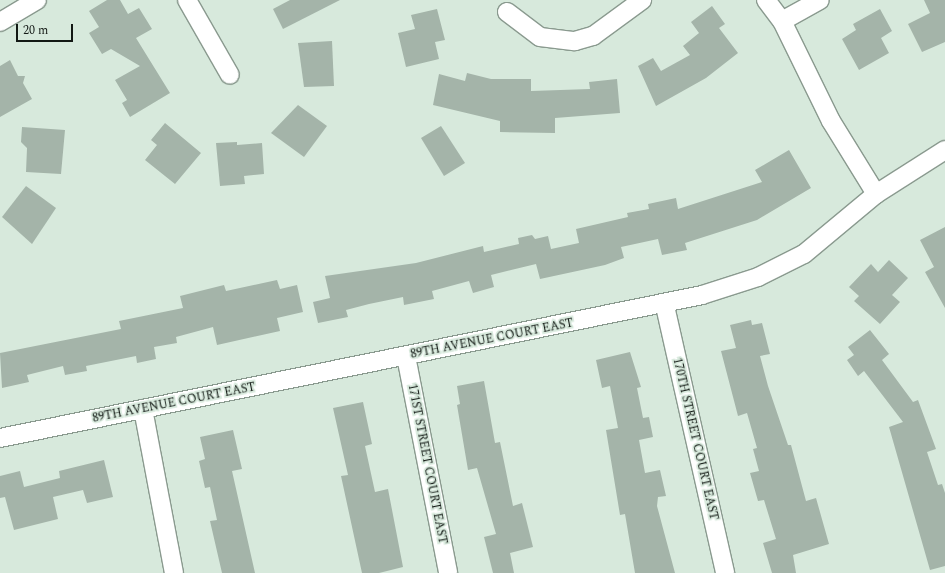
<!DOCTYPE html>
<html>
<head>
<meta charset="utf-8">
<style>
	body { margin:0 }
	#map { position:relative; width:945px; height:573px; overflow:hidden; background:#d7e9dc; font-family:Spectral,serif }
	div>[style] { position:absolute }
	.building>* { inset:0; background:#a4b4a9 }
	.roads { filter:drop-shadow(1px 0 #8a9a8f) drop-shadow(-1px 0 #8a9a8f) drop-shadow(0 1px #8a9a8f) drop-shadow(0 -1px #8a9a8f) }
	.minor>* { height:18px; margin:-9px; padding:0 9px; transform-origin:9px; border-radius:9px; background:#fff }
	span { translate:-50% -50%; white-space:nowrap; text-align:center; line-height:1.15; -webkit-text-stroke:3.5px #d7e9dc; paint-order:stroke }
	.street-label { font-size:12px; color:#121814 }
	.scale { position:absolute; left:16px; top:24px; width:57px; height:18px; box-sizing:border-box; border:2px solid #121814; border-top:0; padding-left:5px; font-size:12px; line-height:14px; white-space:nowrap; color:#121814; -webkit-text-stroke:3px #d7e9dc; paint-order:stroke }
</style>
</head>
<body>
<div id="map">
	<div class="building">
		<div style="clip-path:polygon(107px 0,120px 0,128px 14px,139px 8px,152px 29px,136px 38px,170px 93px,130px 117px,122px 103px,127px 100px,115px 80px,140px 66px,111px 49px,102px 54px,89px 33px,99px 27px,89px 11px)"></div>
		<div style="clip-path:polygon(290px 0,340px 0,283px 29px,273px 9px)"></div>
		<div style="clip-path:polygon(924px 0,945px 0,945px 42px,922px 52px,908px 24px,930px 13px)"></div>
		<div style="clip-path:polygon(712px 6px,725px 24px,719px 28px,738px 53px,706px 78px,656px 106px,638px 66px,653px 58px,661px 71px,690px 55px,683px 46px,699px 33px,691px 22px)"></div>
		<div style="clip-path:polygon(437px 9px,445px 40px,435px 42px,439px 59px,406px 67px,398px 33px,415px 29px,411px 15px)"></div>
		<div style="clip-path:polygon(880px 9px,892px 31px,881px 38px,889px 53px,859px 70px,842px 39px,856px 30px,853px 24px)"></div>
		<div style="clip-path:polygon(332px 41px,334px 86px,304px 87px,298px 43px)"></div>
		<div style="clip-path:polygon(10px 60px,18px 76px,25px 76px,23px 83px,32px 99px,0 117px,0 66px)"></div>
		<div style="clip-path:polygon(467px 73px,491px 79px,531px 79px,531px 91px,590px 89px,589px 82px,617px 79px,620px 113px,555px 118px,555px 133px,500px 132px,500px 121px,433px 105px,439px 74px,465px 81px)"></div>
		<div style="clip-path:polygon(298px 105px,327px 126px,304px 157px,271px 133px)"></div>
		<div style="clip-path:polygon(165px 123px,201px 153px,175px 184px,145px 160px,157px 145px,151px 140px)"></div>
		<div style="clip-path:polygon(441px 126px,465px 163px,444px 176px,421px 138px)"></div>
		<div style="clip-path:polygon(22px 127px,65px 130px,61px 174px,26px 172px,27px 148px,21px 142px)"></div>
		<div style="clip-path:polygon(237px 142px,237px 145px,262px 143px,264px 174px,244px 176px,245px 184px,220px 186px,216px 143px)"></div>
		<div style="clip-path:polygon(789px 150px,811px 188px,757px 220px,685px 243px,687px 250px,662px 255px,658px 239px,621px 247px,624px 258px,605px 265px,540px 279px,536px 264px,491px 275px,494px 287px,473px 293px,469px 281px,432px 291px,434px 299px,404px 305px,403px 297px,369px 304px,346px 310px,348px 317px,318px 323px,313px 302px,330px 298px,325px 276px,416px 263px,483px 246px,484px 252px,519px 244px,518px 238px,532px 235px,535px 239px,548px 236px,551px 249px,579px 243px,576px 229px,628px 217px,627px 213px,649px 209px,648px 204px,676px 198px,678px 209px,762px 182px,755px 170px)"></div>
		<div style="clip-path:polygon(26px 186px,56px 208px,32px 244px,2px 217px)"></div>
		<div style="clip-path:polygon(945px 227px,945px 308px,925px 272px,934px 267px,920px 240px)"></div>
		<div style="clip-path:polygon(889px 260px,908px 278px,892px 295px,900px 302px,880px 324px,854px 301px,859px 296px,849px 287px,871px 264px,878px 272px)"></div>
		<div style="clip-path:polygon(277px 280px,280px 289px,297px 285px,303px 312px,277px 318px,280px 331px,217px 345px,213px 327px,176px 337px,177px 343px,154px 347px,156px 359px,137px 363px,136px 356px,86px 366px,87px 371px,65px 375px,63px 366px,27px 375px,29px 382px,2px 388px,0 353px,121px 329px,119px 321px,183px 308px,180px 296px,224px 285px,226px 291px)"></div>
		<div style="clip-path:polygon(751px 320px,752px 325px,762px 323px,770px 354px,760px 356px,768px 386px,788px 445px,791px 445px,806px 501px,816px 498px,829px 544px,793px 555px,796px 573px,772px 573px,763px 543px,776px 539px,764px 500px,758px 501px,750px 473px,759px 471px,753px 449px,757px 448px,747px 413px,738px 416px,721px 351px,736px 348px,730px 325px)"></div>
		<div style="clip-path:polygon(870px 330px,889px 354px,882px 360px,913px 402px,918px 400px,936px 449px,927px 452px,938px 485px,942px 484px,945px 493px,945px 566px,930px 570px,889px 427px,903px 422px,864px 371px,858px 376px,847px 360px,854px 355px,848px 347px)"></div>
		<div style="clip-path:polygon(630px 352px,641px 387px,637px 388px,643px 418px,649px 417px,653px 437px,639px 440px,645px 473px,660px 470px,666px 496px,658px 497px,657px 506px,675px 573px,635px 573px,625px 514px,620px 515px,606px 430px,618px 428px,610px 386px,602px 388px,596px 360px)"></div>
		<div style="clip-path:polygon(484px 381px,495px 443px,500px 442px,513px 506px,522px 503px,533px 547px,510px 553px,514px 573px,493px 573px,484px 537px,496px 534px,477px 468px,468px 470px,457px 405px,460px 404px,457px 386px)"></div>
		<div style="clip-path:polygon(363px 402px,372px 444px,365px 446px,375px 492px,388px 489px,403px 567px,379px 573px,362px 573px,341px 476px,348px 475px,333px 408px)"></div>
		<div style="clip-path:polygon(233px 430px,242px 469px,232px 471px,255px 573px,222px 573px,210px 521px,217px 520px,210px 487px,205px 488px,199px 461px,205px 459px,200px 437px)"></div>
		<div style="clip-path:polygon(104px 460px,113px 497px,87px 503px,83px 490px,53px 497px,58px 519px,14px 530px,5px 497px,0 498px,0 476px,20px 471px,24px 487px,60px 478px,59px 471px)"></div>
	</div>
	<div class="roads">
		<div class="minor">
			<div style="left:187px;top:0;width:86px;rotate:60.2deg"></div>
			<div style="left:766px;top:0;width:26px;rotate:53deg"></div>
			<div style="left:782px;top:21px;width:111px;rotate:63.9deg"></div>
			<div style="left:831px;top:121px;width:86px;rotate:58.3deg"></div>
			<div style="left:507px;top:12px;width:41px;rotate:37.1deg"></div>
			<div style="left:540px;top:37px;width:35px;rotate:7deg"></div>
			<div style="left:575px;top:41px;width:19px;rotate:-16deg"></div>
			<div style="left:593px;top:36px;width:61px;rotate:-36.3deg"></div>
			<div style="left:782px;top:21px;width:43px;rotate:-28.9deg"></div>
			<div style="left:0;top:22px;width:43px;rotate:-30.7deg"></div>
			<div style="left:665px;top:306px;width:274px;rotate:77.3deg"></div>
			<div style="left:406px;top:356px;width:221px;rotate:79deg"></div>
			<div style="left:143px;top:409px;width:167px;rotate:79.3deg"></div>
			<div style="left:0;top:438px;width:716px;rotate:-11.51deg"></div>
			<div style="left:702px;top:295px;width:59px;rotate:-17.8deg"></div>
			<div style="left:758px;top:277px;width:51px;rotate:-26.6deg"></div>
			<div style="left:804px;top:254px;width:94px;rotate:-39.8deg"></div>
			<div style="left:876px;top:194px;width:82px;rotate:-32.5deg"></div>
		</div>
	</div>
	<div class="street-label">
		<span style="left:492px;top:339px;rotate:-11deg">89TH AVENUE COURT EAST</span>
		<span style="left:174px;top:403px;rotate:-11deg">89TH AVENUE COURT EAST</span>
		<span style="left:695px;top:439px;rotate:77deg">170TH STREET COURT EAST</span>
		<span style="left:427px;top:464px;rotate:79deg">171ST STREET COURT EAST</span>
	</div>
	<div class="scale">20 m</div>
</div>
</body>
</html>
